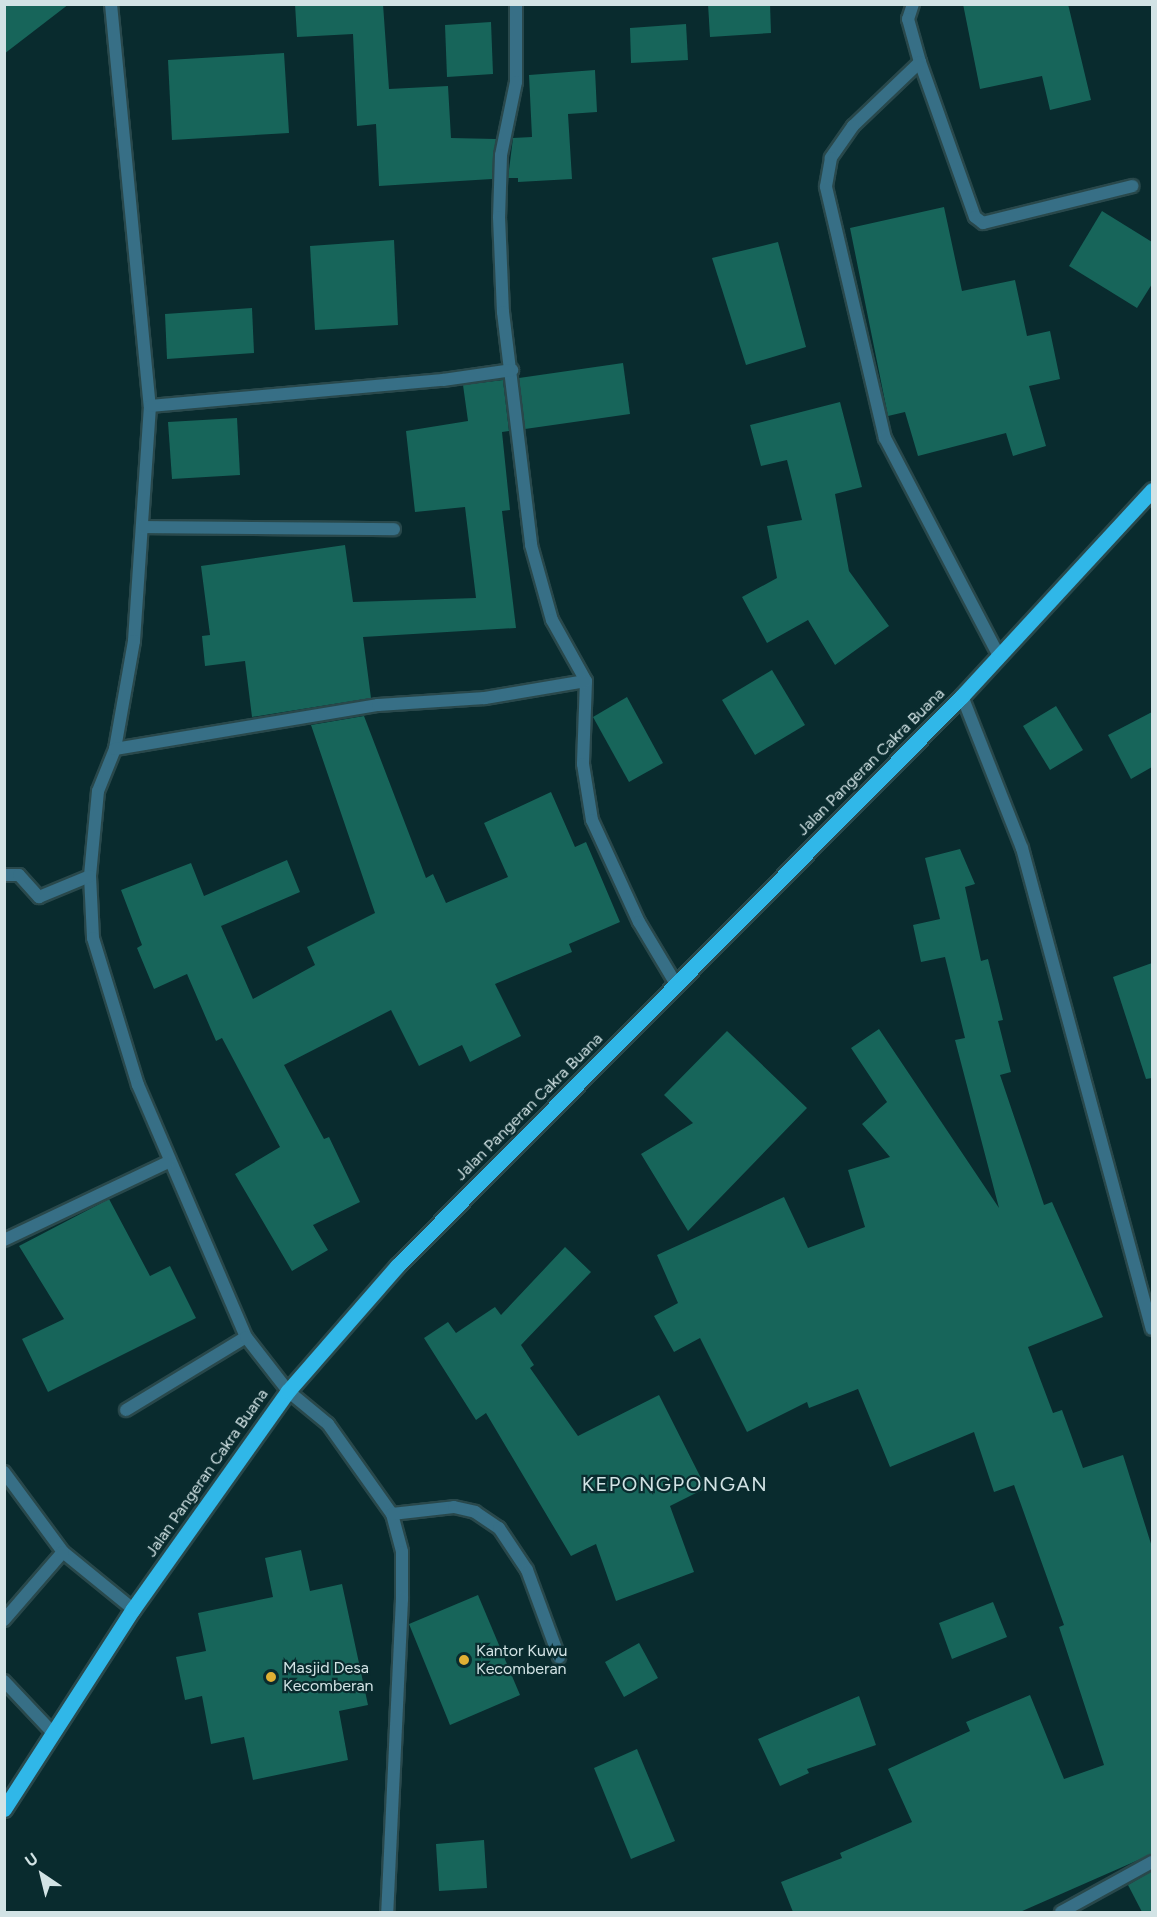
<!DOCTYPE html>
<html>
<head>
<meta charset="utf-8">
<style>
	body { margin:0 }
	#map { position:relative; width:1157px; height:1917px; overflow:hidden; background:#092b2e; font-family:Figtree,sans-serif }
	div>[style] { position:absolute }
	.building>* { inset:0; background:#17655a }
	.roads { filter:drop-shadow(2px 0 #29484b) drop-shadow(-2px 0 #29484b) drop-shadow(0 2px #29484b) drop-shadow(0 -2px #29484b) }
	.service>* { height:12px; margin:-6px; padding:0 6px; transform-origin:6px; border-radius:6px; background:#376f86 }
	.minor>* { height:12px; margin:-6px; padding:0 6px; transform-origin:6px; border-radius:6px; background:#376f86 }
	.primary>* { height:15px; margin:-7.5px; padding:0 7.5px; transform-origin:7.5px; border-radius:7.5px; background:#30b7e8 }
	.dots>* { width:16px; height:16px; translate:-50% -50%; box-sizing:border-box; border:3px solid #092b2e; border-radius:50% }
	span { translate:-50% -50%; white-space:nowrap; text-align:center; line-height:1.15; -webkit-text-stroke:4.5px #092b2e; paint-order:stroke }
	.street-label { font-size:16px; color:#d2e3e5 }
	.poi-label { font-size:16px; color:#d2e3e5 }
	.left { translate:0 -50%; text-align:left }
	.quarter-label { font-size:20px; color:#d2e3e5; letter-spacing:1.5px }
	.frame { position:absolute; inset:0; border:6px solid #d2e3e5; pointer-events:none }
	.north { position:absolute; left:12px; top:1845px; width:60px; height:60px; -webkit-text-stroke:4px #092b2e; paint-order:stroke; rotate:325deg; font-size:16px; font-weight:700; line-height:24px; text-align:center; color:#d2e3e5 }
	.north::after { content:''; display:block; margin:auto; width:21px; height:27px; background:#d2e3e5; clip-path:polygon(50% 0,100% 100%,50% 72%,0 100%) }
</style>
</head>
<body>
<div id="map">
	<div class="building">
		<div style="clip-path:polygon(4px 4px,69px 4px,4px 54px)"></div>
		<div style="clip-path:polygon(295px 4px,383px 4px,389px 89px,448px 86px,451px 138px,496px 139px,492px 179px,379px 186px,376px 124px,357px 126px,353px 34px,297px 37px)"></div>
		<div style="clip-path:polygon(708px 4px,770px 4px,771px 33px,710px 37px)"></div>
		<div style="clip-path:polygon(963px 4px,1068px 4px,1091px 100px,1050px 110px,1042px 76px,980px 89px)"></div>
		<div style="clip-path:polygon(491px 22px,493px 74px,447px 77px,445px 25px)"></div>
		<div style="clip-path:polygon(686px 24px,688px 60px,631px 63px,630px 28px)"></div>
		<div style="clip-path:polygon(284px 53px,289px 133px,172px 140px,168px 60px)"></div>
		<div style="clip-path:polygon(595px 70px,597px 112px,568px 114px,572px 179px,518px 182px,518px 178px,508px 178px,513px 138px,532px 137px,529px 75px)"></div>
		<div style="clip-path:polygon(944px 207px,962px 291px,1015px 280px,1027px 336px,1050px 331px,1060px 379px,1029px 386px,1046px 446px,1013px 456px,1006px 433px,918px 456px,905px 412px,888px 416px,850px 228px)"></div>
		<div style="clip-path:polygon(1102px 211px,1152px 242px,1152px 284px,1137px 308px,1069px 266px)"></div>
		<div style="clip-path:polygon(394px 240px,398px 325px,315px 330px,310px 246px)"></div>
		<div style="clip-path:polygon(778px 242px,806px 347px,746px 365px,712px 258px)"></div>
		<div style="clip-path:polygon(252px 308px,254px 353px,167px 359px,165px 314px)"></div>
		<div style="clip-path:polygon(623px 363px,630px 414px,525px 429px,519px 378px)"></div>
		<div style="clip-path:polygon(503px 380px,509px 431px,502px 432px,510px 510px,502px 511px,516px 628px,363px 637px,371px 698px,252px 717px,245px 661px,205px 666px,202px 636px,210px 635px,201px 566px,345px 545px,353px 602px,476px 598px,465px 507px,415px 512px,406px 431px,468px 421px,463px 385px)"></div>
		<div style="clip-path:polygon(840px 402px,862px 487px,835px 494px,849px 571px,889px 626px,835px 665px,808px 620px,767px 643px,742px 597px,777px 578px,767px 526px,802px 520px,787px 460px,761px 466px,750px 425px)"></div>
		<div style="clip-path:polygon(237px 418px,240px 475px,172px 479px,168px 422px)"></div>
		<div style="clip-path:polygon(772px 670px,805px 725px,755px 755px,722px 700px)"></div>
		<div style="clip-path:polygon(627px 697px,663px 763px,629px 782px,593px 717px)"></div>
		<div style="clip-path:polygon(1056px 706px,1083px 750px,1050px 770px,1023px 726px)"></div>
		<div style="clip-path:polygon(1152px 712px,1152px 767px,1131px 779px,1108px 735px)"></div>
		<div style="clip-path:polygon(364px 716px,426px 878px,433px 874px,446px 903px,508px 877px,484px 823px,551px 792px,575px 847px,586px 842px,620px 922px,569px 944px,572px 952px,495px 984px,521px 1036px,470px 1062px,462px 1045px,419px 1066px,391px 1010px,284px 1065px,324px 1139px,329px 1137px,360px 1202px,313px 1225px,328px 1250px,292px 1271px,235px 1174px,280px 1147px,222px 1038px,216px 1041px,187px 974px,154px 989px,137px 948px,142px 945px,121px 890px,191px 863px,204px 896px,287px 860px,300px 892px,221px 926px,253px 999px,315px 965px,307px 947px,375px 913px,311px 725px)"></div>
		<div style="clip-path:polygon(960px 849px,975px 884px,965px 887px,981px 961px,988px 959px,1003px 1020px,998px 1021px,1011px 1072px,1000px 1075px,1044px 1205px,1052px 1202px,1103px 1317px,1028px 1347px,1053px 1413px,1062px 1410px,1083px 1468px,1123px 1455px,1152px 1547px,1152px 1854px,1020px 1912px,793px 1912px,781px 1882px,842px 1858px,840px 1853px,912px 1822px,888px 1769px,970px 1731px,966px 1722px,1030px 1695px,1064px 1779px,1104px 1765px,1059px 1627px,1064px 1625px,1014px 1485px,994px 1492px,974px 1432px,890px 1467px,858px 1389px,809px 1408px,807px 1402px,747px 1432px,700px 1338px,674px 1352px,654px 1316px,678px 1303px,657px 1255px,784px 1197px,808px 1248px,865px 1227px,848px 1170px,890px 1157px,862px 1124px,887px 1102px,851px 1048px,879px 1029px,999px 1208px,955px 1040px,965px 1038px,945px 957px,921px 962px,913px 925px,940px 919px,925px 858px)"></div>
		<div style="clip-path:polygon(1152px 963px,1152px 1078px,1146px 1079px,1113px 977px)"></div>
		<div style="clip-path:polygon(727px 1031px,807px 1108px,688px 1231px,641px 1154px,693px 1123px,664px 1095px)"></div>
		<div style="clip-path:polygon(109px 1199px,150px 1276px,170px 1266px,196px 1318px,48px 1392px,22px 1339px,64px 1319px,19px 1246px)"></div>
		<div style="clip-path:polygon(565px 1247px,591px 1272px,521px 1345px,534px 1365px,530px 1368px,578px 1436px,659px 1395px,706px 1488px,670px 1506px,694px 1572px,616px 1601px,596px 1544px,571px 1556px,486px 1413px,476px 1420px,424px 1338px,448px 1322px,456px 1333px,495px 1307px,501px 1315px)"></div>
		<div style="clip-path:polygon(301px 1550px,310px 1591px,342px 1584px,368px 1705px,339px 1711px,348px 1760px,253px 1780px,244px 1737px,211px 1744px,202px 1696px,185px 1700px,176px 1657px,206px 1651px,198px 1613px,273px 1597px,265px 1558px)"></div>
		<div style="clip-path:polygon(478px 1595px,520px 1695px,450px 1725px,409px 1624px)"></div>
		<div style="clip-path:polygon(993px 1602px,1007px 1637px,952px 1659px,939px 1623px)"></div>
		<div style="clip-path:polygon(639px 1643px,658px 1678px,624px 1697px,605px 1662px)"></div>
		<div style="clip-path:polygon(859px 1696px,876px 1745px,807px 1769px,809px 1773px,780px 1786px,758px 1739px)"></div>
		<div style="clip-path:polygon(637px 1749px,675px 1841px,631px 1859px,594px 1768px)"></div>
		<div style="clip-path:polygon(484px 1840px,487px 1888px,439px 1891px,436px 1844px)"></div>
		<div style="clip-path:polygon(1152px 1871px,1152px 1912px,1142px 1912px,1128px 1885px)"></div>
	</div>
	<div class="roads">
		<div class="service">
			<div style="left:126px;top:1410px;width:140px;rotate:-31.3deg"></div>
			<div style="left:4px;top:1472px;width:99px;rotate:53.6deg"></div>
			<div style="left:63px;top:1552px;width:90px;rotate:39.2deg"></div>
			<div style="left:4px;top:1620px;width:90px;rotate:-49.1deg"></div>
			<div style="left:4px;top:1681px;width:73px;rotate:46.7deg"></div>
		</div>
		<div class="minor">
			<div style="left:111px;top:4px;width:404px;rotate:84.5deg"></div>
			<div style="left:150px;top:406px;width:236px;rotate:93.9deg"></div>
			<div style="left:134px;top:641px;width:110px;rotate:100deg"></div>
			<div style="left:115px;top:749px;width:45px;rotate:112deg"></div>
			<div style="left:98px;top:791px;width:85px;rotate:95.4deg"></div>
			<div style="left:90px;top:876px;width:62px;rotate:87.2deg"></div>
			<div style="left:93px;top:938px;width:154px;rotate:73deg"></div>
			<div style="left:138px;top:1085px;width:274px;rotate:66.8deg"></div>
			<div style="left:246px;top:1337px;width:68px;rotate:52.1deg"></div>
			<div style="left:288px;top:1391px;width:52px;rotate:39.5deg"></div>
			<div style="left:328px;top:1424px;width:110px;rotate:54.6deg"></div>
			<div style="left:392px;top:1514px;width:39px;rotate:75deg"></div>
			<div style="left:402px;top:1552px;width:47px;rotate:90deg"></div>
			<div style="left:402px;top:1599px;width:313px;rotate:92.7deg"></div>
			<div style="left:516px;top:4px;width:78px;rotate:90deg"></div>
			<div style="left:516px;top:82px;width:75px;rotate:101.6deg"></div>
			<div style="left:501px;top:155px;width:62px;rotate:91.8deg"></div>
			<div style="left:499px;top:217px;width:95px;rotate:87.6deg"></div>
			<div style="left:503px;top:312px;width:235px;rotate:83.1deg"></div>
			<div style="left:531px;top:545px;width:78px;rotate:74.4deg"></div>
			<div style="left:552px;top:620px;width:70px;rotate:60.9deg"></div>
			<div style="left:586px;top:681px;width:83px;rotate:92.1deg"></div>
			<div style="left:583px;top:764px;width:57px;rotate:80.9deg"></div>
			<div style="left:592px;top:820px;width:112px;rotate:65.3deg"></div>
			<div style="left:639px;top:922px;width:72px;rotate:59.2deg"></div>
			<div style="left:913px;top:4px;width:16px;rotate:108deg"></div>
			<div style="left:908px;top:19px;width:45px;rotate:74.4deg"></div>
			<div style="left:920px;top:62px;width:164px;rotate:70.5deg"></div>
			<div style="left:975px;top:217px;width:10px;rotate:37deg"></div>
			<div style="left:983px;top:223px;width:154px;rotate:-13.9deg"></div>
			<div style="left:920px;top:62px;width:93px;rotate:136.3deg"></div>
			<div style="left:853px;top:126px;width:39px;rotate:125deg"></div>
			<div style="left:831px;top:158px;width:29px;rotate:100deg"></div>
			<div style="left:826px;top:187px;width:258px;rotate:76.8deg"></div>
			<div style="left:885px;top:438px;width:246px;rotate:62.4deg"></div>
			<div style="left:150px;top:406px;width:294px;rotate:-5.1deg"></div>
			<div style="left:443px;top:380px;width:70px;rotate:-8.2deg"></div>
			<div style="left:142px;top:527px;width:252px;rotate:0.5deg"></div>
			<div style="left:962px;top:696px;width:163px;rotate:68.5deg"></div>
			<div style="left:1022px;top:848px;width:498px;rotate:74.9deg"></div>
			<div style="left:115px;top:749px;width:267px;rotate:-9.5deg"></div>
			<div style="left:378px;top:705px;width:107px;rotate:-3.7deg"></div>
			<div style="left:485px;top:698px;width:102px;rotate:-9.6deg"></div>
			<div style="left:4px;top:875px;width:15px"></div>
			<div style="left:19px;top:875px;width:30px;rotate:48deg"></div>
			<div style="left:39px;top:897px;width:55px;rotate:-22.4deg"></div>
			<div style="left:4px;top:1240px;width:182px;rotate:-25.4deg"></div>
			<div style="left:392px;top:1514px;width:62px;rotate:-6.4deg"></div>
			<div style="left:454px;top:1507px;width:22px;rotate:13deg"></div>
			<div style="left:475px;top:1512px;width:29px;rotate:34deg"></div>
			<div style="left:499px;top:1528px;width:50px;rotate:56.3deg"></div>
			<div style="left:527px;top:1570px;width:93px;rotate:69.8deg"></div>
			<div style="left:1061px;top:1912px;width:104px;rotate:-28.8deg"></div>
		</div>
		<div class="primary">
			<div style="left:4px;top:1809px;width:238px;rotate:-57.2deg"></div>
			<div style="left:133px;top:1609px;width:267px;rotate:-54.6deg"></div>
			<div style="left:288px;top:1391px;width:166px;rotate:-48.9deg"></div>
			<div style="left:397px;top:1266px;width:803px;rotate:-45.25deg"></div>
			<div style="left:962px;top:696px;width:280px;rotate:-47.3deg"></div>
		</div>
	</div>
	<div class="dots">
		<div style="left:464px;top:1660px;background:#e0b034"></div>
		<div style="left:271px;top:1677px;background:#e0b034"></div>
	</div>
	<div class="street-label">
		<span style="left:871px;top:762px;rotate:-45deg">Jalan Pangeran Cakra Buana</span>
		<span style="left:529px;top:1107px;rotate:-45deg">Jalan Pangeran Cakra Buana</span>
		<span style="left:207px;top:1473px;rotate:-55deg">Jalan Pangeran Cakra Buana</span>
	</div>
	<div class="poi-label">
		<span class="left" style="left:476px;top:1660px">Kantor Kuwu<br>Kecomberan</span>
		<span class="left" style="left:283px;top:1677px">Masjid Desa<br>Kecomberan</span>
	</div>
	<div class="quarter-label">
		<span style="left:675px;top:1484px">KEPONGPONGAN</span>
	</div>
	<div class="frame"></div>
	<div class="north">U</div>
</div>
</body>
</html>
